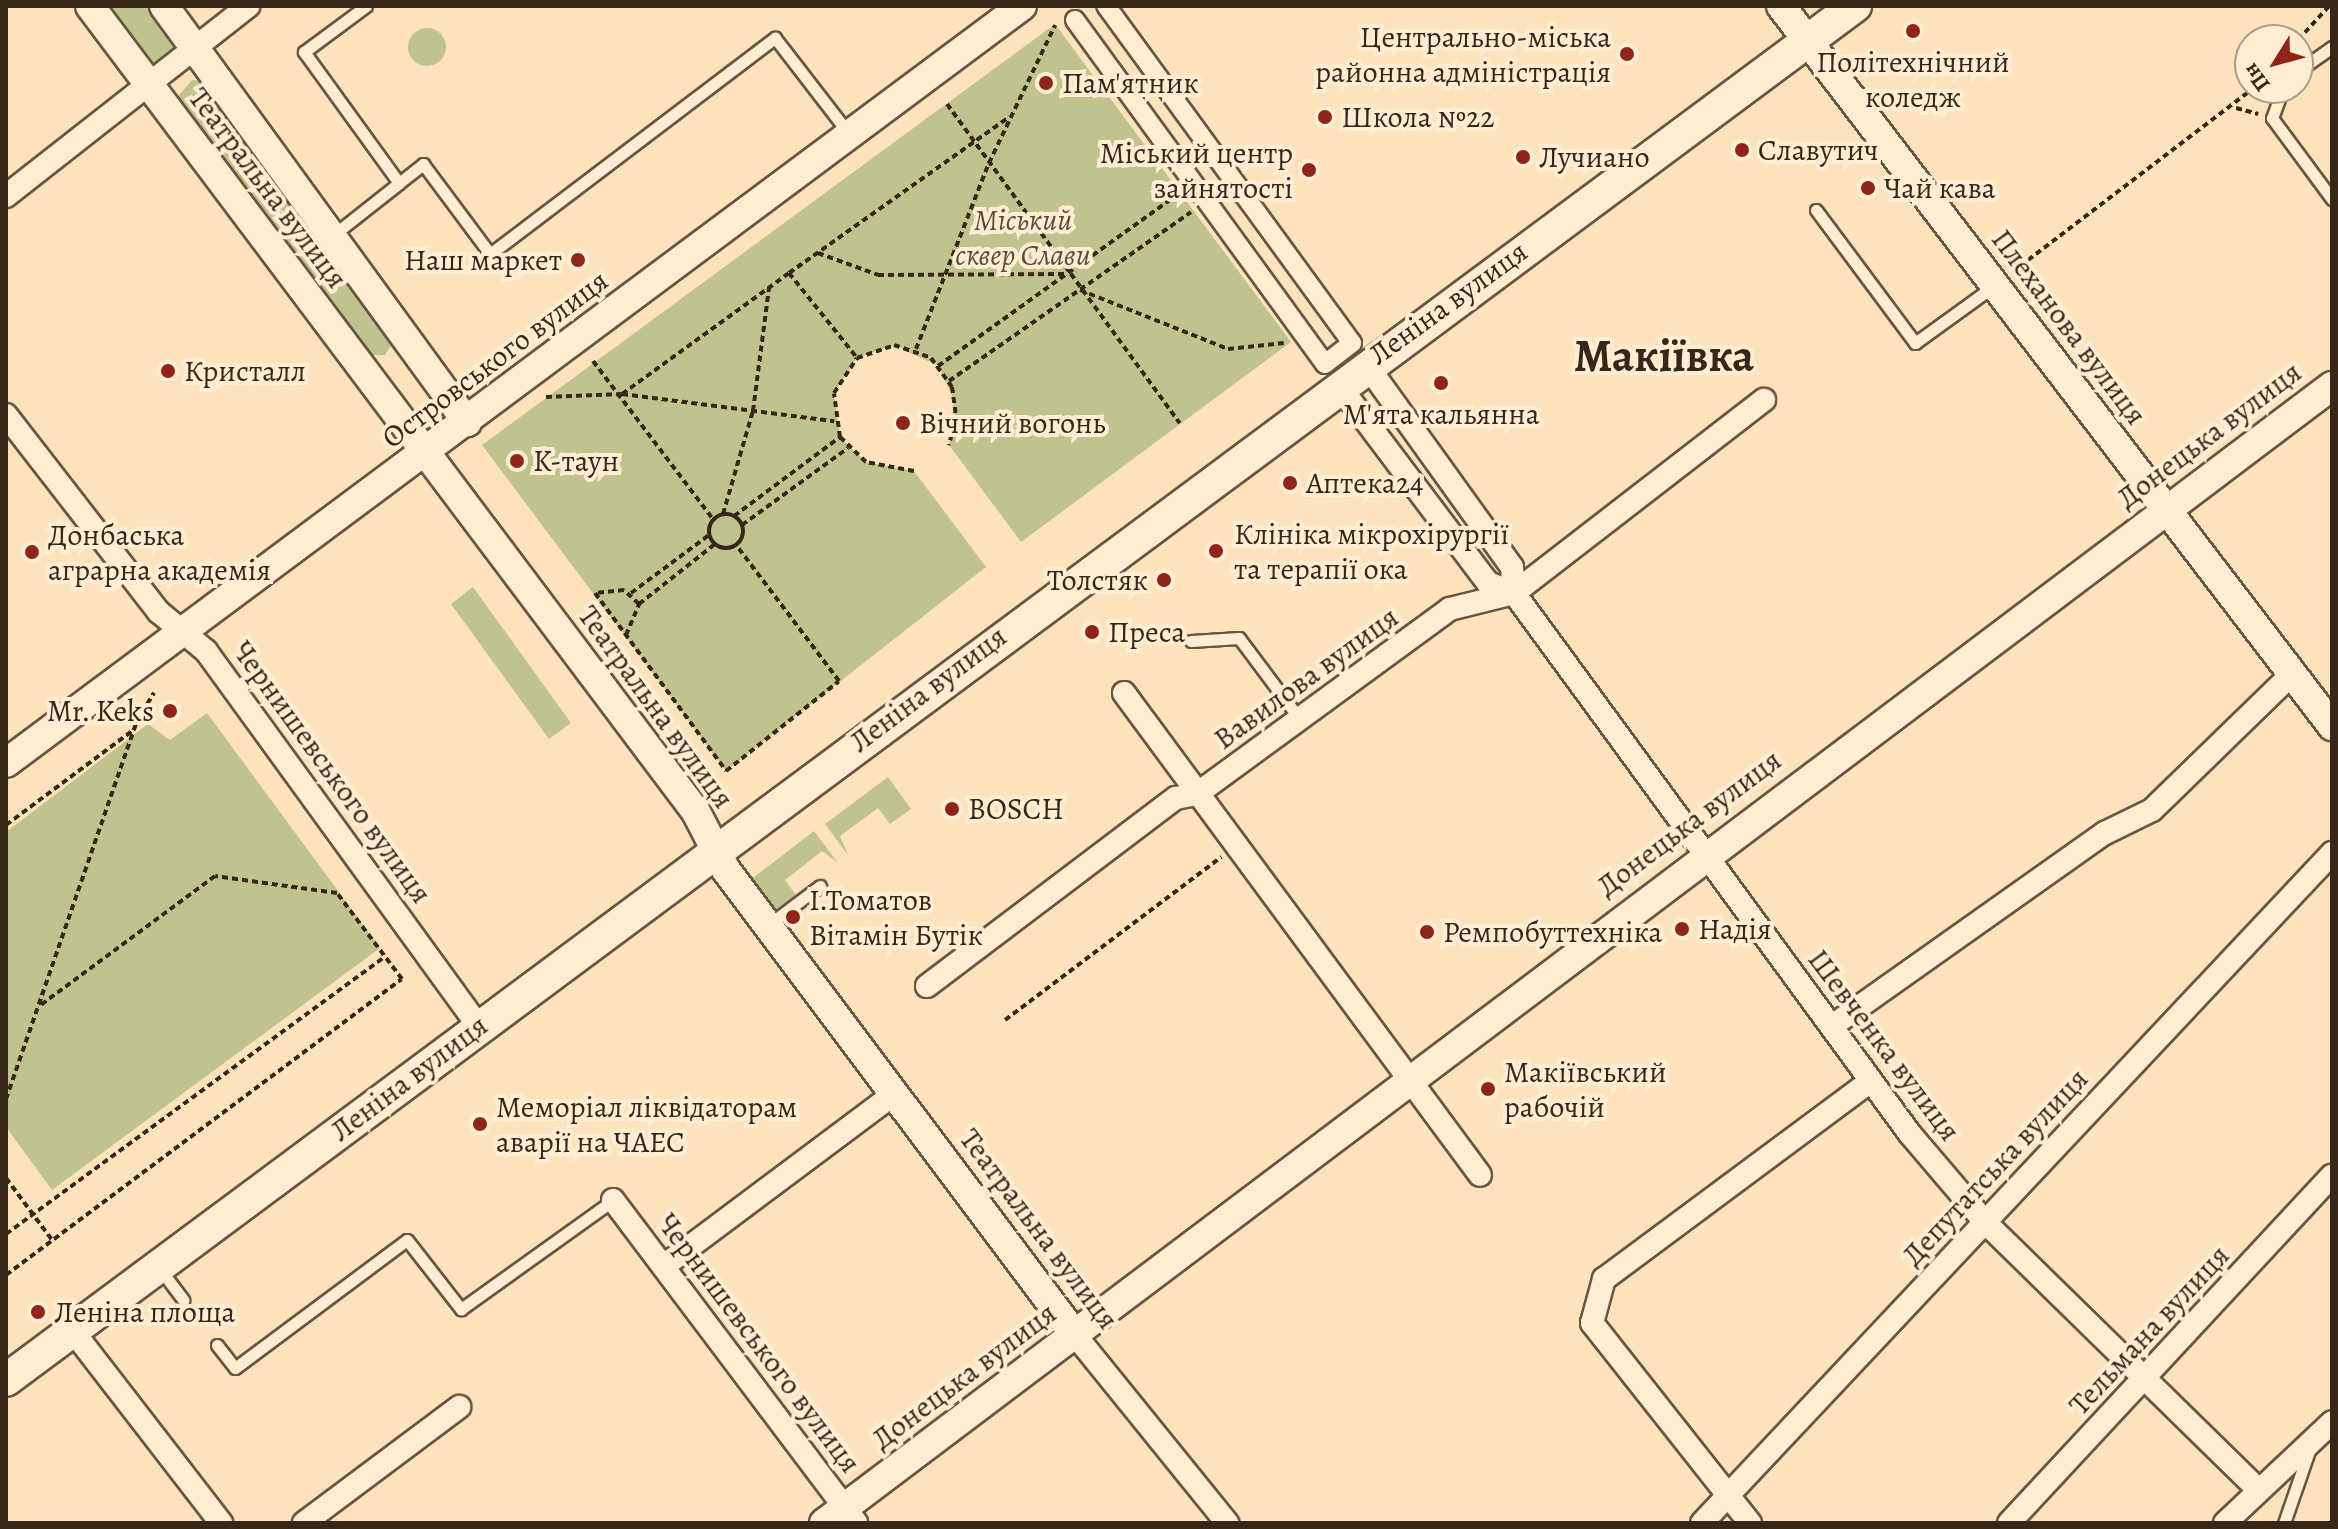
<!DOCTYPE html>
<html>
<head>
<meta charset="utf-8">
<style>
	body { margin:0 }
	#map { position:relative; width:2338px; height:1529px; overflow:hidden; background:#fde3bb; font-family:Alegreya,serif }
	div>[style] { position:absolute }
	.green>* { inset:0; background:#c1c38f }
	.round { border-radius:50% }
	.path>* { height:4px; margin-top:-2px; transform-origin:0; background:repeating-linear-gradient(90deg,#362719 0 6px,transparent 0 10px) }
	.path>.ring { margin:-2px; padding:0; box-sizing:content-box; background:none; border:4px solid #362719; border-radius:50% }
	.roads { filter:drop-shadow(2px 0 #685642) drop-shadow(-2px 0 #685642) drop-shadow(0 2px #685642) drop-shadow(0 -2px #685642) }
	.service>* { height:11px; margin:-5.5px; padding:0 5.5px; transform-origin:5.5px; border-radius:5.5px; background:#feedd3 }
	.pedestrian>* { height:18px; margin:-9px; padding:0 9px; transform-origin:9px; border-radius:9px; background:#feedd3 }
	.minor>* { height:22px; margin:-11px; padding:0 11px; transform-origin:11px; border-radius:11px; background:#feedd3 }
	.tertiary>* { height:28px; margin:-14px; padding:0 14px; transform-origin:14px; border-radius:14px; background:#feedd3 }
	.secondary>* { height:32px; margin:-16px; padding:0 16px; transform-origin:16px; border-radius:16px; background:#feedd3 }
	.dots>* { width:22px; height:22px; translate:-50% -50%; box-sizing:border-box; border:4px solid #feedd3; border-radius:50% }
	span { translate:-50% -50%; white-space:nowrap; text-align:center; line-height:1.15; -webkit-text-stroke:8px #feedd3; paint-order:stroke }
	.poi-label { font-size:30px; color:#362719 }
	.right { translate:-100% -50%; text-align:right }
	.left { translate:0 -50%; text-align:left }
	.street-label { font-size:30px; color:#362719 }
	.park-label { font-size:30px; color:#594e36; font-style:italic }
	.town-label { font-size:46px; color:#362719; font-weight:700 }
	.frame { position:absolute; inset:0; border:8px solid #362719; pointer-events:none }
	.north { position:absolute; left:2234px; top:24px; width:80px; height:80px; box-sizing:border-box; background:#feedd3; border:2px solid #ae9e89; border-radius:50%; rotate:233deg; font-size:22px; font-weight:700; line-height:32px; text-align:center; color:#362719 }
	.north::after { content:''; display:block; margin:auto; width:28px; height:36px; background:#8f2418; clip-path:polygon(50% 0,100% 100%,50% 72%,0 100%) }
</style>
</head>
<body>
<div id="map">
	<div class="green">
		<div style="clip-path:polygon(99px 6px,150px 6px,177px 43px,176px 54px,156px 70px,144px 66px)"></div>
		<div style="clip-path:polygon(1055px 24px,1291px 342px,1021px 542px,949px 445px,954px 400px,938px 366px,894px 345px,857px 358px,834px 393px,840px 437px,866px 462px,914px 471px,986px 567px,726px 771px,482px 445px)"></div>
		<div class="round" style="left:408px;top:28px;width:38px;height:38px"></div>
		<div style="clip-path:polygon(192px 80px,203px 81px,393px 343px,385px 355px,360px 355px,175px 100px)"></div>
		<div style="clip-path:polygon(473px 587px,571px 723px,549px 739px,451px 604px)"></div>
		<div style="clip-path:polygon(207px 713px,380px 948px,52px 1190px,6px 1127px,6px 832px,148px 724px,170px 740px)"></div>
		<div style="clip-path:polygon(888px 777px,911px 809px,890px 824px,878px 808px,840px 836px,848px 855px,825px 824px)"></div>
		<div style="clip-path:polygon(814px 831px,838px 863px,822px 851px,785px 880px,796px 895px,776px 909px,753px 878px)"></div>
	</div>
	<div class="path">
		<div style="left:2298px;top:40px;width:46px;rotate:-47.6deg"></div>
		<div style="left:947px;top:104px;width:395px;rotate:53.9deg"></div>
		<div style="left:2236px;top:108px;width:23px;rotate:15deg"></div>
		<div style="left:818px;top:253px;width:64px;rotate:20.1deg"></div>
		<div style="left:878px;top:275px;width:187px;rotate:-0.3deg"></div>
		<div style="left:2028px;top:260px;width:284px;rotate:-37.3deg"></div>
		<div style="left:789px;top:273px;width:270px;rotate:-35.3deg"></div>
		<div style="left:1080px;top:290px;width:159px;rotate:21.7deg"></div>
		<div style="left:1228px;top:349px;width:56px;rotate:-6.1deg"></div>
		<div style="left:916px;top:349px;width:200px;rotate:-68.6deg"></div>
		<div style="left:989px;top:163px;width:153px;rotate:-64.4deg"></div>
		<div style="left:593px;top:361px;width:198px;rotate:52.8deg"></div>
		<div style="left:938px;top:366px;width:294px;rotate:-35.6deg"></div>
		<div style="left:949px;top:381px;width:295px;rotate:-34.9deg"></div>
		<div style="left:622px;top:394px;width:206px;rotate:-35.9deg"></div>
		<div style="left:789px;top:273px;width:109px;rotate:51.3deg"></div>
		<div style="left:546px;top:397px;width:76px;rotate:-2.3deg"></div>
		<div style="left:622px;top:394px;width:214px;rotate:7.3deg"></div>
		<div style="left:914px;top:471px;width:49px;rotate:-169.4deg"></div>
		<div style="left:866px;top:462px;width:36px;rotate:-136deg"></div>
		<div style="left:840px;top:437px;width:44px;rotate:-97.8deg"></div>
		<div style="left:834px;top:393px;width:42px;rotate:-56.7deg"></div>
		<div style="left:857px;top:358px;width:39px;rotate:-19deg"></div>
		<div style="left:894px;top:345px;width:39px;rotate:19deg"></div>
		<div style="left:931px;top:358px;width:36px;rotate:54deg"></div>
		<div style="left:952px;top:387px;width:28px;rotate:82deg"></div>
		<div style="left:956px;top:415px;width:31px;rotate:103deg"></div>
		<div style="left:723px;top:514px;width:107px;rotate:-73.8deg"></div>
		<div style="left:753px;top:411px;width:125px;rotate:-82.6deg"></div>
		<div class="ring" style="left:709px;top:514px;width:30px;height:30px"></div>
		<div style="left:734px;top:516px;width:132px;rotate:-36.7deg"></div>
		<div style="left:742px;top:525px;width:131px;rotate:-36deg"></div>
		<div style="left:631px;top:593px;width:97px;rotate:-36.6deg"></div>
		<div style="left:639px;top:604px;width:97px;rotate:-38.3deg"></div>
		<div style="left:626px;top:635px;width:34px;rotate:-67deg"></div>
		<div style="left:639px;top:604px;width:21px;rotate:-137deg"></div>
		<div style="left:624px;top:590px;width:29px;rotate:174deg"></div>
		<div style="left:595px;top:593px;width:221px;rotate:53.6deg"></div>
		<div style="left:726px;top:771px;width:144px;rotate:-38.5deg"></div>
		<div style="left:839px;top:681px;width:171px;rotate:-127.1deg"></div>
		<div style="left:6px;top:825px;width:157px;rotate:-36.7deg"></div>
		<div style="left:1005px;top:1020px;width:271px;rotate:-37deg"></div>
		<div style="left:6px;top:1099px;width:400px;rotate:-70.9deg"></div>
		<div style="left:137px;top:721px;width:33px;rotate:-59deg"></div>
		<div style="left:6px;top:1178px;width:77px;rotate:53.4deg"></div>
		<div style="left:6px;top:1234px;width:469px;rotate:-36.2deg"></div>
		<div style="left:6px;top:1275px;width:494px;rotate:-36.8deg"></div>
		<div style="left:402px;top:979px;width:108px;rotate:-127.1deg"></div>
		<div style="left:337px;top:893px;width:123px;rotate:-172.1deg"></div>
		<div style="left:215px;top:876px;width:220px;rotate:143.5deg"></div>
	</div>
	<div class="roads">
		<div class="service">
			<div style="left:2298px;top:71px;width:42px;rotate:-35.2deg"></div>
			<div style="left:2283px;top:88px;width:32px;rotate:110deg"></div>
			<div style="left:2272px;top:118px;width:101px;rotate:53.5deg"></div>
			<div style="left:399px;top:183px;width:31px;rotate:-38deg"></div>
			<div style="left:423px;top:164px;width:112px;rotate:53.3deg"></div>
			<div style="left:490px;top:254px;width:358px;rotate:-37.2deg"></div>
			<div style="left:775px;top:38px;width:123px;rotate:52.3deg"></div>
			<div style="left:1816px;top:210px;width:166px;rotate:53.3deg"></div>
			<div style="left:1915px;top:343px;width:99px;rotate:-35.9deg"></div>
			<div style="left:332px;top:236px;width:85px;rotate:-38.3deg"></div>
			<div style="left:399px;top:183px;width:162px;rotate:-125.9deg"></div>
			<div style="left:304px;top:52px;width:77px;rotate:-36.6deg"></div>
			<div style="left:1191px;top:641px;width:48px;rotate:-3.6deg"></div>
			<div style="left:1239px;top:638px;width:104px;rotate:53.2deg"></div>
			<div style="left:768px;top:925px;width:65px;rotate:-36.9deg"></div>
			<div style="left:160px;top:1269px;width:39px;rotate:53deg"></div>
			<div style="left:217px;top:1345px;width:29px;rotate:52deg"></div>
			<div style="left:235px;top:1368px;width:214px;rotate:-36.7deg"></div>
			<div style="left:407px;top:1240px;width:88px;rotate:52deg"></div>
			<div style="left:461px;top:1309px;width:187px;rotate:-35.6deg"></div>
			<div style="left:2284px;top:1523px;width:79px;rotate:-70.9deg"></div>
		</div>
		<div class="pedestrian">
			<div style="left:1075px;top:20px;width:425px;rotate:54deg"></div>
			<div style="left:1325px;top:364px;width:34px;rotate:-38deg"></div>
			<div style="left:1352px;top:343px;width:417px;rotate:-126.1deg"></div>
		</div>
		<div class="minor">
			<div style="left:6px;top:196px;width:308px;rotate:-38.1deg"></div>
			<div style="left:1366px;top:364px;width:250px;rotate:54.3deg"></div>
			<div style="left:1512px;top:567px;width:26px;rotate:86deg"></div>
			<div style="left:1514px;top:593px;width:670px;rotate:53.8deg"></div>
			<div style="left:1910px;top:1134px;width:116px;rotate:49.6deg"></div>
			<div style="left:1985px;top:1222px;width:380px;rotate:44.4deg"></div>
			<div style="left:1338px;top:384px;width:249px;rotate:53deg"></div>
			<div style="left:1488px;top:583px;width:28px;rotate:21deg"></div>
			<div style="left:6px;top:415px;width:249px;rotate:52.2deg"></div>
			<div style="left:159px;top:612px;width:61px;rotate:39.7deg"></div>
			<div style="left:206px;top:651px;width:463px;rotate:54deg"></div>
			<div style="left:1124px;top:693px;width:599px;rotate:53.55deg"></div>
			<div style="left:927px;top:986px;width:312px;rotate:-37.1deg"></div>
			<div style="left:1176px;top:798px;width:21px;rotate:-11deg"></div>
			<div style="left:1197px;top:794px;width:313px;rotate:-36.2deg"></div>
			<div style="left:1450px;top:609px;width:66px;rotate:-14deg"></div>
			<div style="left:1514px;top:593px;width:316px;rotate:-37.7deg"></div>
			<div style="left:1832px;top:1026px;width:334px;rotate:-35.3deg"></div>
			<div style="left:2105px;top:833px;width:52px;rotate:-26.1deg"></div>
			<div style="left:2152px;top:810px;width:191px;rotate:-44.2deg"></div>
			<div style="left:613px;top:1200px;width:404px;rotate:53deg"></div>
			<div style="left:664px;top:1266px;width:287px;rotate:-36.8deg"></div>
			<div style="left:72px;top:1330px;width:244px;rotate:52.3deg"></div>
			<div style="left:1075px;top:1335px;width:242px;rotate:51deg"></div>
			<div style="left:304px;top:1523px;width:194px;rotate:-36.8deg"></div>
			<div style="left:1702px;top:1523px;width:920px;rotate:-46.76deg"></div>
			<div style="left:1750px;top:1523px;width:255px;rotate:-128.3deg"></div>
			<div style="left:1592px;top:1323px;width:46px;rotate:-74.7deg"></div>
			<div style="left:1604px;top:1279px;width:332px;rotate:-36.6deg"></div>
			<div style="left:2009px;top:1523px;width:474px;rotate:-47.1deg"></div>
			<div style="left:2225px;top:1523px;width:147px;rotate:-43.3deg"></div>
		</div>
		<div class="tertiary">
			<div style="left:90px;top:6px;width:1008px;rotate:53.06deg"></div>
			<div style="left:696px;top:812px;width:65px;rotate:62.7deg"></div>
			<div style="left:726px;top:870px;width:581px;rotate:53.11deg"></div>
			<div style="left:164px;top:6px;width:515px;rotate:53.93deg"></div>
			<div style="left:1781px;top:6px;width:907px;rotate:52.57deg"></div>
			<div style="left:6px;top:763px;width:1267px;rotate:-36.69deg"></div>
			<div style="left:824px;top:1523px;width:1889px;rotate:-37.02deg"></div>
		</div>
		<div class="secondary">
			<div style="left:6px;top:1380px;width:2304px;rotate:-36.62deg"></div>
		</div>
	</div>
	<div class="dots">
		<div style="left:1913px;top:31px;background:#8f2418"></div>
		<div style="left:1627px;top:54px;background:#8f2418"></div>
		<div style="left:1046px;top:83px;background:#8f2418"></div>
		<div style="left:1325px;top:117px;background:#8f2418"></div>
		<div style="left:1742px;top:150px;background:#8f2418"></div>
		<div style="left:1523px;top:157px;background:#8f2418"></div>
		<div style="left:1309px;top:170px;background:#8f2418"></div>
		<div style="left:1868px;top:188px;background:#8f2418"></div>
		<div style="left:578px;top:260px;background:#8f2418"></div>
		<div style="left:168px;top:371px;background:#8f2418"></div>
		<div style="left:1441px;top:383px;background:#8f2418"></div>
		<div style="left:903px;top:423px;background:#8f2418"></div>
		<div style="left:517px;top:461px;background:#8f2418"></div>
		<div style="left:1290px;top:483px;background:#8f2418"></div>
		<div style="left:1216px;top:551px;background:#8f2418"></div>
		<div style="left:32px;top:552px;background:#8f2418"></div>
		<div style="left:1164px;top:580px;background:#8f2418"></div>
		<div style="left:1092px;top:632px;background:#8f2418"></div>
		<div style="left:170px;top:711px;background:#8f2418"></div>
		<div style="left:952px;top:809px;background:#8f2418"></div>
		<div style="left:793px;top:917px;background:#8f2418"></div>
		<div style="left:1682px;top:929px;background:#8f2418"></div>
		<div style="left:1427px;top:932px;background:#8f2418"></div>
		<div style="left:1488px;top:1089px;background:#8f2418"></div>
		<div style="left:480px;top:1124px;background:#8f2418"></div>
		<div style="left:38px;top:1312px;background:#8f2418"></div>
	</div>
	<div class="poi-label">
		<span class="right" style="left:1611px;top:54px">Центрально-міська<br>районна адміністрація</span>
		<span style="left:1913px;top:79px">Полiтехнiчний<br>коледж</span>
		<span class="left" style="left:1062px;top:83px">Пам'ятник</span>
		<span class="left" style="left:1341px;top:117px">Школа №22</span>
		<span class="left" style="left:1758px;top:150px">Славутич</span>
		<span class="right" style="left:1293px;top:170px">Міський центр<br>зайнятості</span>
		<span class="left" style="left:1539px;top:157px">Лучиано</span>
		<span class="left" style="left:1884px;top:188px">Чай кава</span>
		<span class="right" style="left:562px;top:260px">Наш маркет</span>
		<span class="left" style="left:184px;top:371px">Кристалл</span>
		<span style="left:1441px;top:414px">М'ята кальянна</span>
		<span class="left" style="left:919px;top:423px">Вічний вогонь</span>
		<span class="left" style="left:533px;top:461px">K-таун</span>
		<span class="left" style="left:1306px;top:483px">Аптека24</span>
		<span class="left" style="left:1234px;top:551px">Клініка мікрохірургії<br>та терапії ока</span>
		<span class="left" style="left:48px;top:552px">Донбаська<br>аграрна академія</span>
		<span class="right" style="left:1148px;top:580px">Толстяк</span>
		<span class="left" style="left:1108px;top:632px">Преса</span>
		<span class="right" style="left:154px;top:711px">Mr. Keks</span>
		<span class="left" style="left:968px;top:809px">BOSCH</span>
		<span class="left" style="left:809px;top:917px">І.Томатов<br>Вітамін Бутік</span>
		<span class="left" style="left:1698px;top:929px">Надія</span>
		<span class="left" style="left:1443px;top:932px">Ремпобуттехніка</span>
		<span class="left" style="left:1504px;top:1089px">Макіївський<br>рабочій</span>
		<span class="left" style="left:496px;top:1124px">Меморіал ліквідаторам<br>аварії на ЧАЕС</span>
		<span class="left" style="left:54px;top:1312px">Леніна площа</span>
	</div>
	<div class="street-label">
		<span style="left:268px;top:188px;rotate:53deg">Театральна вулиця</span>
		<span style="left:1448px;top:303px;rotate:-36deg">Леніна вулиця</span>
		<span style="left:2069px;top:327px;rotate:53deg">Плеханова вулиця</span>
		<span style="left:495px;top:359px;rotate:-37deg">Островського вулиця</span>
		<span style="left:2209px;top:435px;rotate:-37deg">Донецька вулиця</span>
		<span style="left:1306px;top:678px;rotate:-36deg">Вавилова вулиця</span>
		<span style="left:928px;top:689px;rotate:-37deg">Леніна вулиця</span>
		<span style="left:656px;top:707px;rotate:54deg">Театральна вулиця</span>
		<span style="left:332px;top:772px;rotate:54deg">Чернишевського вулиця</span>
		<span style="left:1689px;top:823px;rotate:-37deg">Донецька вулиця</span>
		<span style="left:1884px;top:1045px;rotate:53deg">Шевченка вулиця</span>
		<span style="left:409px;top:1078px;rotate:-37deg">Леніна вулиця</span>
		<span style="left:1995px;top:1167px;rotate:-47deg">Депутатська вулиця</span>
		<span style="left:1039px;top:1229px;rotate:53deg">Театральна вулиця</span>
		<span style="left:2149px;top:1330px;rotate:-47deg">Тельмана вулиця</span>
		<span style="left:759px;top:1343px;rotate:53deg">Чернишевського вулиця</span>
		<span style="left:964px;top:1376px;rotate:-37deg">Донецька вулиця</span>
	</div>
	<div class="park-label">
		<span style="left:1023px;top:237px">Міський<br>сквер Слави</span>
	</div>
	<div class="town-label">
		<span style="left:1664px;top:356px">Макіївка</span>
	</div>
	<div class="frame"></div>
	<div class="north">Пн</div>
</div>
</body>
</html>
